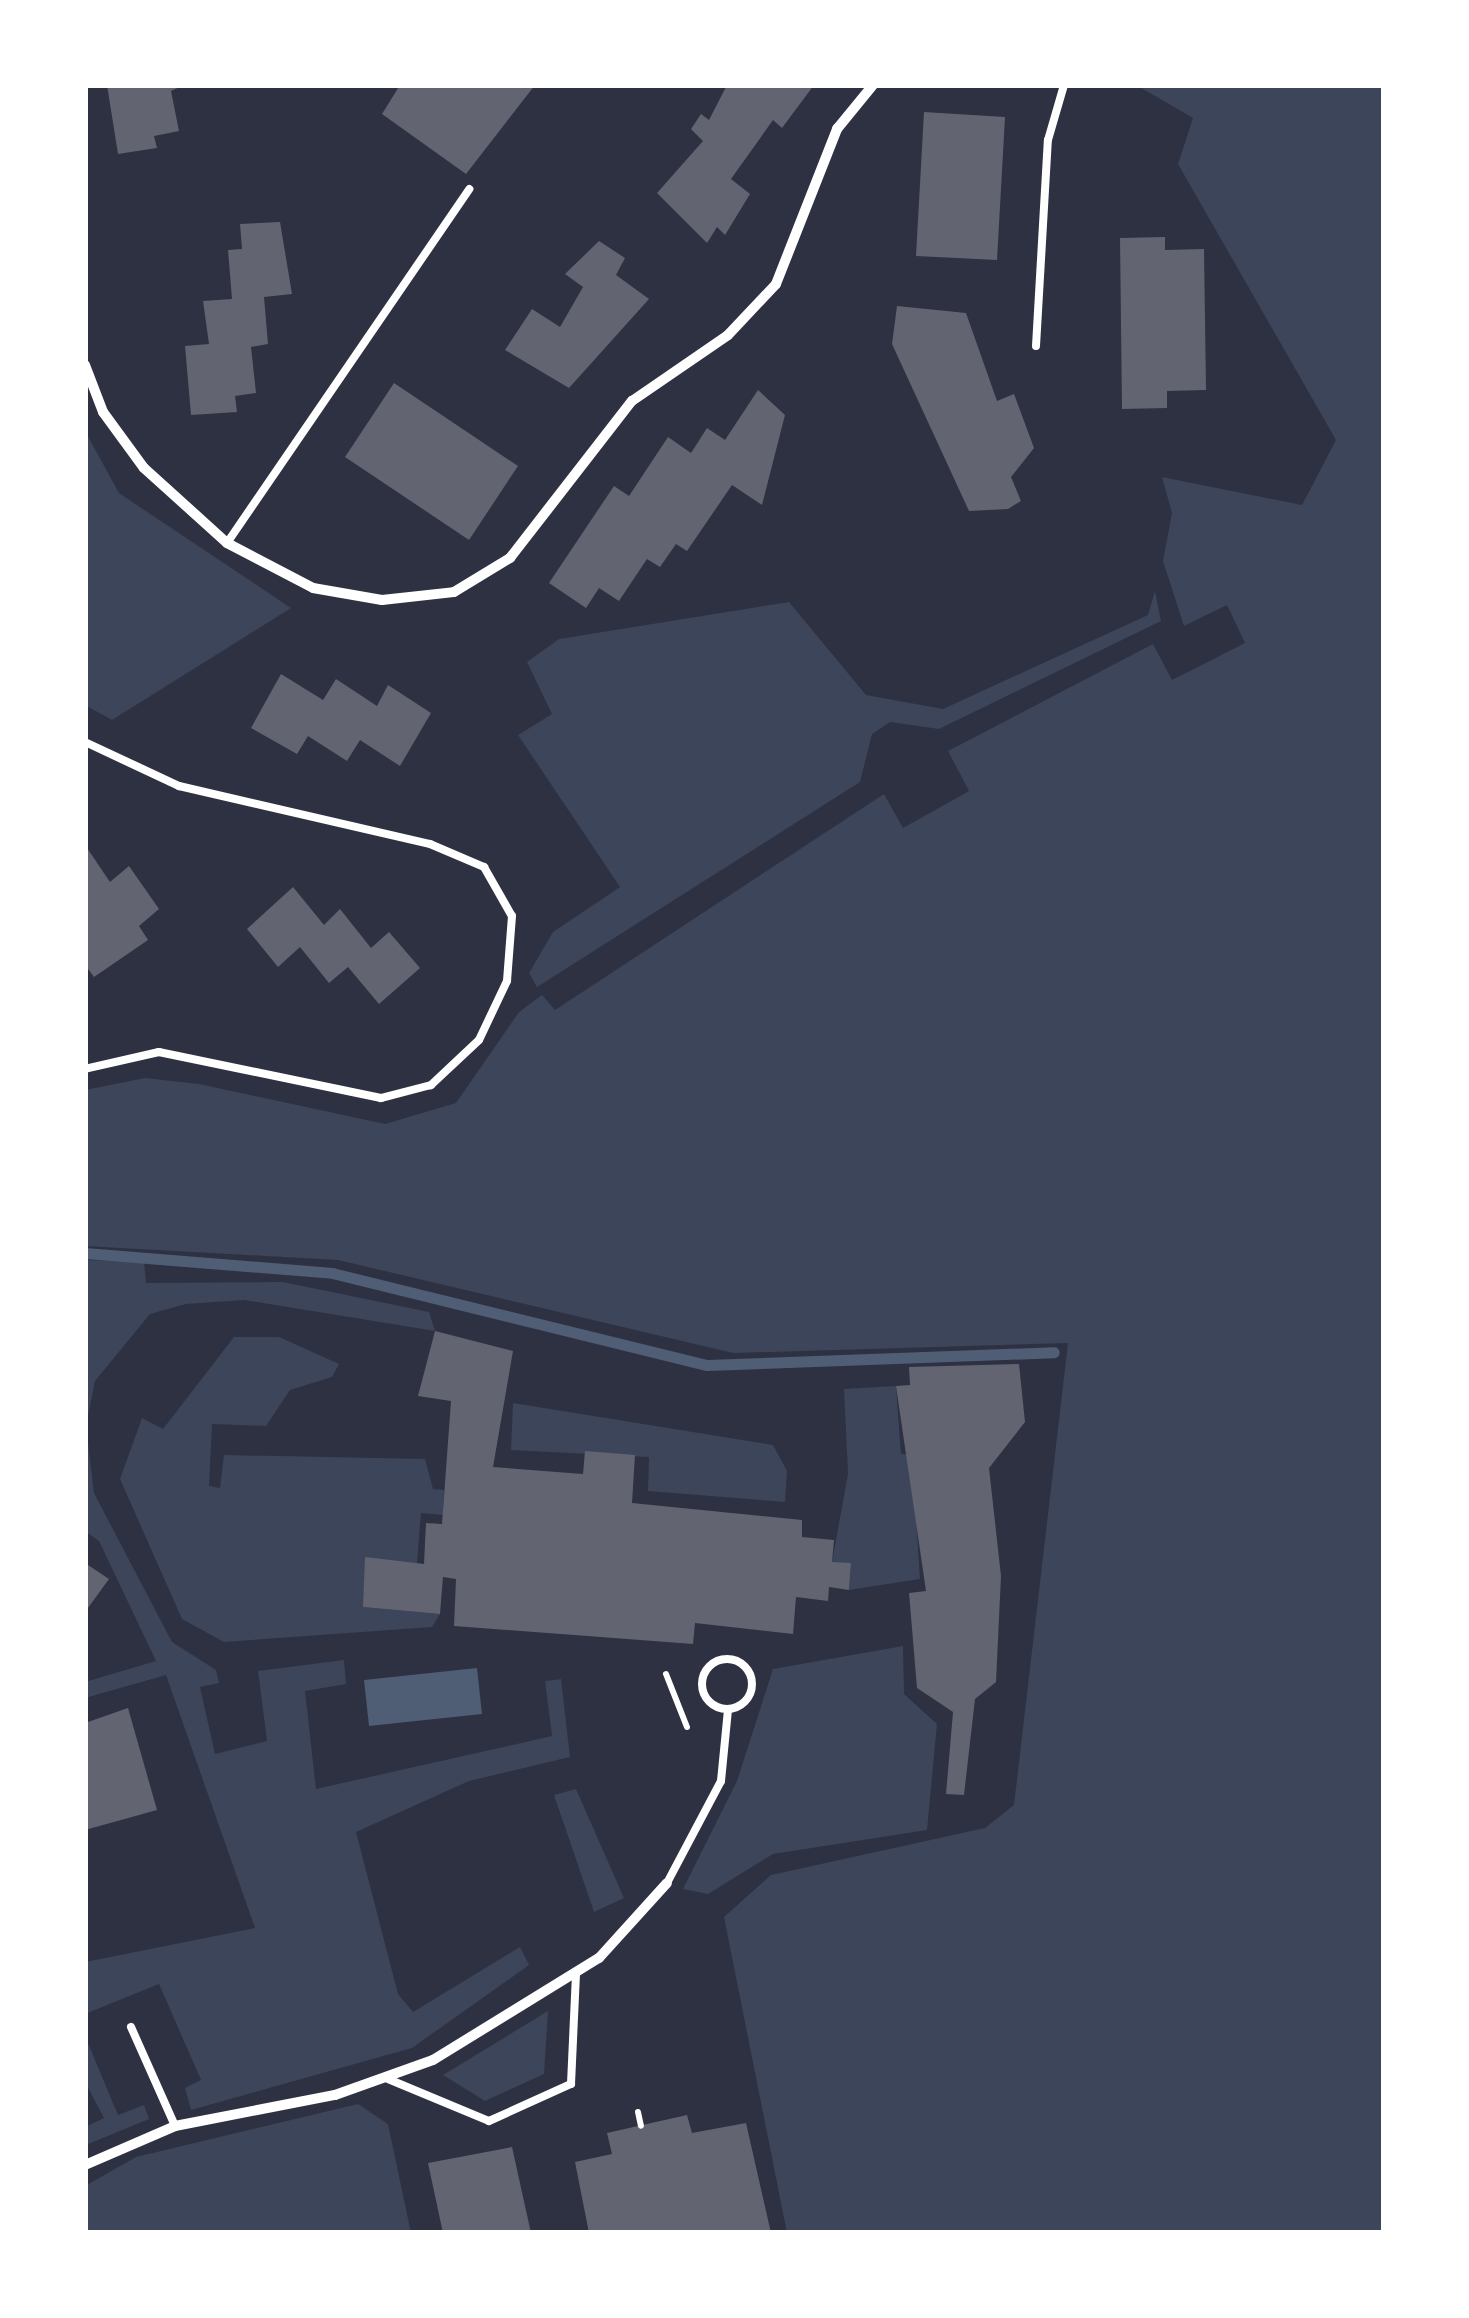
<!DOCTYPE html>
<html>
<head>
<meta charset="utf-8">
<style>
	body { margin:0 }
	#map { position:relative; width:1469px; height:2318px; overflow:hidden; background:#2d3142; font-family:"Space Grotesk",sans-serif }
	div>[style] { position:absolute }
	.green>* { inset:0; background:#3c4559 }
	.water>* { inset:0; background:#4f5d75 }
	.stream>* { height:11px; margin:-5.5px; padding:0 5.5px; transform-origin:5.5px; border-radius:5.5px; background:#4f5d75 }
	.building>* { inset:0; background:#626471 }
	.path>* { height:6px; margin:-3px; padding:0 3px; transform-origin:3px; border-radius:3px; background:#fff }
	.service>* { height:8px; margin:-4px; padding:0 4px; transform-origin:4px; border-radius:4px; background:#fff }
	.service>.ring { margin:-4px; padding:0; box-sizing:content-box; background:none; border:8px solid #fff; border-radius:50% }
	.minor>* { height:10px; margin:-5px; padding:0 5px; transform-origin:5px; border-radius:5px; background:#fff }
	span { translate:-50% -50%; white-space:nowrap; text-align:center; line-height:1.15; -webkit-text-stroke:10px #fff; paint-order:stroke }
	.frame { position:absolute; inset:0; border:88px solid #fff; pointer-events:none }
</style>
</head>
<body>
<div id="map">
	<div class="green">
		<div style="clip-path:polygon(1136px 85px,1384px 85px,1384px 2233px,787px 2233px,724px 1917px,771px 1875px,985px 1828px,1014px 1805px,1068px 1343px,733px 1353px,338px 1260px,85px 1246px,85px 1090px,145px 1078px,199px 1084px,385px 1124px,456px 1103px,519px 1012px,542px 995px,555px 1010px,884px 794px,903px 828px,969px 791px,948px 751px,1153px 644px,1172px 680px,1245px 643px,1227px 605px,1184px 626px,1163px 561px,1172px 513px,1162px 477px,1302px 505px,1336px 440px,1178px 164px,1193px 118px)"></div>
		<div style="clip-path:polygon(85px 431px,119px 493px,291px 608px,112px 720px,85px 705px)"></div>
		<div style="clip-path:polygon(1155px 591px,1161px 621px,939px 729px,890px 722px,872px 734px,860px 782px,537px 987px,529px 973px,553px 932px,620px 887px,518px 735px,552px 714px,527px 662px,559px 639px,789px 602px,866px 695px,943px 709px,1148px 615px)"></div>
		<div style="clip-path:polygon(85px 1260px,144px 1262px,146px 1283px,283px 1282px,429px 1312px,435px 1331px,244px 1300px,186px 1304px,150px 1314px,95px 1381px,86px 1426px,94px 1493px,172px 1642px,216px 1670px,219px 1683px,200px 1687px,215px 1754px,267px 1741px,258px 1671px,344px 1660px,346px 1684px,305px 1691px,316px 1789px,552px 1736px,545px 1681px,561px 1679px,570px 1757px,469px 1781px,356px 1832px,398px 1994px,413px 2012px,520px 1947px,529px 1965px,412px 2048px,191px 2110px,185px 2088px,201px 2080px,159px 1984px,85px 2014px,85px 1962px,255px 1928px,166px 1675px,85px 1698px,85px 1682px,156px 1661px,99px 1541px,85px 1531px)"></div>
		<div style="clip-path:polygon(234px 1337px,279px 1337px,339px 1364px,332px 1377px,290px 1390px,266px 1426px,212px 1424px,209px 1486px,220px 1488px,224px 1455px,425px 1459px,433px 1489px,444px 1490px,443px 1515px,421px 1513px,417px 1563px,364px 1607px,440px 1614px,432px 1627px,224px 1642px,182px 1619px,120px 1479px,142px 1418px,163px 1429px)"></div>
		<div style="clip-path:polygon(896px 1386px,901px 1454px,912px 1454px,920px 1579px,849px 1590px,851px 1564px,832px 1562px,848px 1474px,844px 1389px)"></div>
		<div style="clip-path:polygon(513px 1403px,773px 1445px,787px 1471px,785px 1502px,648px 1491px,649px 1457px,511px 1450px)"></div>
		<div style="clip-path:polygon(903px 1646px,904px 1694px,937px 1724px,927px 1830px,773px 1854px,708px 1894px,683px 1889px,737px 1781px,773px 1669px)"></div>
		<div style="clip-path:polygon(576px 1789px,624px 1898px,594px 1912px,554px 1795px)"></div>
		<div style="clip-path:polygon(548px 2011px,544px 2074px,485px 2101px,443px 2075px)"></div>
		<div style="clip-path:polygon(85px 2036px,118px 2115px,144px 2105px,149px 2119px,86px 2145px,85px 2127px,104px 2118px,85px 2082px)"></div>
		<div style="clip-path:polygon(358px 2104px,388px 2124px,411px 2233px,85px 2233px,85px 2186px,136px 2157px)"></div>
	</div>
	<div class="water">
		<div style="clip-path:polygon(477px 1668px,482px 1714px,369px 1726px,364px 1680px)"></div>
	</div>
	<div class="stream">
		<div style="left:85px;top:1253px;width:248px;rotate:4.6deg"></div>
		<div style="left:332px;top:1273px;width:386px;rotate:13.8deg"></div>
		<div style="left:707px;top:1365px;width:347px;rotate:-2.1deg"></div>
	</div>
	<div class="building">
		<div style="clip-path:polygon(107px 85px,184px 85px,171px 91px,179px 131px,154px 136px,157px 148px,118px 154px)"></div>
		<div style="clip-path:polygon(400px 85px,535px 85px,466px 174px,382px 114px)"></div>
		<div style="clip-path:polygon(727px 85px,814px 85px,782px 128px,773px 120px,731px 179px,750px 194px,725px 235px,717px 227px,707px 243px,657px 193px,703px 141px,691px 129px,701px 114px,709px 120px)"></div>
		<div style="clip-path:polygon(924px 112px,1005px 117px,997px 260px,916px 256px)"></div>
		<div style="clip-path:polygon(280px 222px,292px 294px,264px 297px,268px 344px,251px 347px,256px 393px,235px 396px,237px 412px,191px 415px,185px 346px,209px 344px,203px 301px,232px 299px,228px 250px,242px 249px,240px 224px)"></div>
		<div style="clip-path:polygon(1165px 237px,1165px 250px,1204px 249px,1206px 390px,1167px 391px,1167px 408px,1122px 409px,1120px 238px)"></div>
		<div style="clip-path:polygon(599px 241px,625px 258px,616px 275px,649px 299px,569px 388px,505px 350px,532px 309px,560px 327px,583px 287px,565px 274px)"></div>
		<div style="clip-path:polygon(897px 306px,966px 313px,997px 401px,1014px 394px,1034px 448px,1011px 477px,1021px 501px,1008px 509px,969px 511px,892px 344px)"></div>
		<div style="clip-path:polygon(394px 383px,518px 466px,469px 540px,345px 457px)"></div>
		<div style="clip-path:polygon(758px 390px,785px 415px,762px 505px,732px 485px,687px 551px,676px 544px,660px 567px,647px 559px,619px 601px,599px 588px,586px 608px,549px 583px,614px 486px,629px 496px,668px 437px,691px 453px,707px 428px,725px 440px)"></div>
		<div style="clip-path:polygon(281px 674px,323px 700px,336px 679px,377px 706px,388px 685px,431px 713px,400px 766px,360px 740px,347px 761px,308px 736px,297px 754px,251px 728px)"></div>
		<div style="clip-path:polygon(85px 845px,110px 882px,129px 866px,159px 909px,139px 926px,148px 940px,94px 977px,85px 965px)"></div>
		<div style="clip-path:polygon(293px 887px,324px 925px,340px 909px,371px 948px,389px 932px,420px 968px,379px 1004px,348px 967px,329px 983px,300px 947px,278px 967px,247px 929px)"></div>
		<div style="clip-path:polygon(435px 1331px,513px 1351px,493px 1467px,583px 1474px,585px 1451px,635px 1455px,632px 1503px,802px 1520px,802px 1537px,834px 1540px,832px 1562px,851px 1563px,849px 1590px,829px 1587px,828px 1601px,796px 1597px,793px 1634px,695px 1623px,693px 1644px,454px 1626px,456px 1579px,443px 1577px,440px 1614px,363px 1607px,365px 1557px,424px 1564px,426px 1523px,442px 1524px,451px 1401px,418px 1396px)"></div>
		<div style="clip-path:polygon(1019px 1364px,1025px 1422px,989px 1468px,1001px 1576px,996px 1682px,975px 1699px,964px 1795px,946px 1794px,953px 1712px,917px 1688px,909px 1593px,926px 1591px,896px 1386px,910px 1385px,909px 1367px)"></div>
		<div style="clip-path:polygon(85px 1563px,109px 1579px,85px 1612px)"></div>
		<div style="clip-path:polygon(128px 1708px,157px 1810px,85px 1830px,85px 1723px)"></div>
		<div style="clip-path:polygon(687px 2115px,692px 2133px,746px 2123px,771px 2233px,589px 2233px,575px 2162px,612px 2154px,607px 2133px)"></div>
		<div style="clip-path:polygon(512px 2147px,531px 2233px,443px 2233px,428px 2163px)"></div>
	</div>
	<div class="path">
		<div style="left:666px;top:1674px;width:57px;rotate:68.4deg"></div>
		<div style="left:638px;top:2112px;width:14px;rotate:78deg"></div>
	</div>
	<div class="service">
		<div style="left:1036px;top:346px;width:206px;rotate:-86.7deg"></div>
		<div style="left:1048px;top:140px;width:57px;rotate:-73.8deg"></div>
		<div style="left:227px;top:543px;width:429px;rotate:-55.6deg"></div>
		<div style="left:85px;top:742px;width:104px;rotate:25.1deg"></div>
		<div style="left:179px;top:786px;width:258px;rotate:13deg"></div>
		<div style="left:430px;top:844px;width:59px;rotate:23.1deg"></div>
		<div style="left:484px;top:867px;width:56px;rotate:60.3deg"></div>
		<div style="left:512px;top:916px;width:65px;rotate:94.4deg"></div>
		<div style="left:507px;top:981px;width:65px;rotate:115.4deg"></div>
		<div style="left:479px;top:1040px;width:66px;rotate:136.8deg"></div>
		<div style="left:431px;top:1085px;width:52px;rotate:165.4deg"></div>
		<div style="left:381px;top:1098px;width:227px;rotate:-168.3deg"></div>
		<div style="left:159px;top:1052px;width:76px;rotate:167.1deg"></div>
		<div class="ring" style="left:702px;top:1659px;width:42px;height:42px"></div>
		<div style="left:667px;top:1883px;width:115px;rotate:-62.1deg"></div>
		<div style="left:721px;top:1781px;width:71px;rotate:-84.4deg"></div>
		<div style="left:131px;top:2027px;width:108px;rotate:66deg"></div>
		<div style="left:388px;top:2079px;width:109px;rotate:22.6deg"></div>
		<div style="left:489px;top:2121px;width:90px;rotate:-24.3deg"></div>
		<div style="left:571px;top:2084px;width:112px;rotate:-87.4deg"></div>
	</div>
	<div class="minor">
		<div style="left:85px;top:365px;width:50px;rotate:69deg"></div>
		<div style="left:103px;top:412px;width:69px;rotate:53.8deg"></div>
		<div style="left:144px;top:468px;width:112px;rotate:42.1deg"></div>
		<div style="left:227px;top:543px;width:97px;rotate:27.6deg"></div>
		<div style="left:313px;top:588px;width:70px;rotate:9.9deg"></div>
		<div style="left:382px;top:600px;width:72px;rotate:-6.3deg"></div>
		<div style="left:454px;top:592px;width:66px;rotate:-31.3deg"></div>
		<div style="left:510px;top:558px;width:199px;rotate:-52.2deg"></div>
		<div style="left:632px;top:401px;width:116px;rotate:-34.5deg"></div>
		<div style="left:728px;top:335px;width:70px;rotate:-46.7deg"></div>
		<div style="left:776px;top:284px;width:167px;rotate:-68.5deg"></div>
		<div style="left:837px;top:129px;width:57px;rotate:-50.7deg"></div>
		<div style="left:85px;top:2165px;width:98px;rotate:-23.4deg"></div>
		<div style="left:175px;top:2126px;width:163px;rotate:-11deg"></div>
		<div style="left:335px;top:2095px;width:104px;rotate:-19.7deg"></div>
		<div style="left:433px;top:2060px;width:195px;rotate:-31.6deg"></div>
		<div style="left:599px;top:1958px;width:101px;rotate:-47.8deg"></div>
	</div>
	<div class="frame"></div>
</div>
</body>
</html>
